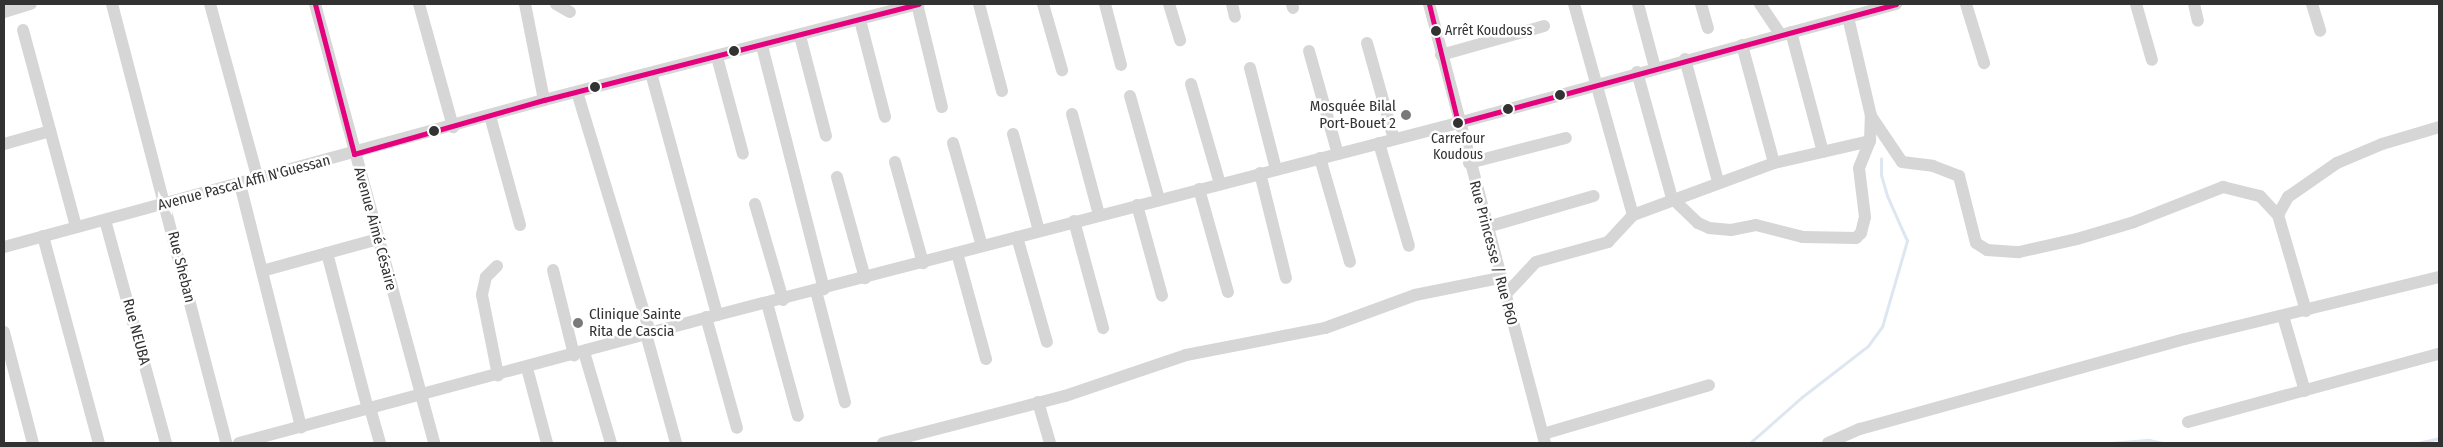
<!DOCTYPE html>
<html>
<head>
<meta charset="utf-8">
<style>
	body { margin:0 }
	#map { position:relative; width:2443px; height:447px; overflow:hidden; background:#fff; font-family:"Fira Sans Condensed",sans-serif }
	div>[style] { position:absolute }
	.stream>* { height:2.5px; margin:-1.25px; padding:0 1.25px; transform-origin:1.25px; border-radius:1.25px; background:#dee7f1 }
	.minor>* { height:12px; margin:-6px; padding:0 6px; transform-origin:6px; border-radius:6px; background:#d6d6d6 }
	.bus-1>* { height:5px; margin:-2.5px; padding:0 2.5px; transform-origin:2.5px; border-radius:2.5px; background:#e5007d }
	.dots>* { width:14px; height:14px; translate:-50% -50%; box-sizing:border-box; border:2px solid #fff; border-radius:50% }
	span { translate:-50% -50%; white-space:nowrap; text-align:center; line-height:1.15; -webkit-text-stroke:5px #fff; paint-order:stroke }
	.bus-label { font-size:14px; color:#323232 }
	.left { translate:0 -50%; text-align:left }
	.poi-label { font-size:15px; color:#323232 }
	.right { translate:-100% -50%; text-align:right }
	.street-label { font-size:15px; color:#323232 }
	.frame { position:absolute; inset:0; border:5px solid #323232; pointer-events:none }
</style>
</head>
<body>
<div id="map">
	<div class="stream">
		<div style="left:1750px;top:443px;width:69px;rotate:-41.5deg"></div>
		<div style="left:1802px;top:397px;width:83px;rotate:-37.7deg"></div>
		<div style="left:1868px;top:346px;width:24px;rotate:-54deg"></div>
		<div style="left:1882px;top:327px;width:90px;rotate:-73.8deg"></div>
		<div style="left:1907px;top:241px;width:49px;rotate:-114deg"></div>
		<div style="left:1887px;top:196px;width:22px;rotate:-106deg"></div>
		<div style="left:1881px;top:175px;width:16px;rotate:-90deg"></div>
		<div style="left:2111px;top:443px;width:38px;rotate:-5deg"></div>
		<div style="left:2149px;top:440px;width:14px;rotate:12deg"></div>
		<div style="left:2418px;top:443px;width:22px;rotate:-13deg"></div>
	</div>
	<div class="minor">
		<div style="left:112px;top:4px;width:454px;rotate:75.4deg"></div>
		<div style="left:210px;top:4px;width:181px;rotate:74.7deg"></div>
		<div style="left:315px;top:4px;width:455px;rotate:74.8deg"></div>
		<div style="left:419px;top:4px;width:128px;rotate:74.5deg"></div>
		<div style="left:525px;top:4px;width:98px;rotate:78.8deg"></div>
		<div style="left:556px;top:4px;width:16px;rotate:30deg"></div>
		<div style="left:917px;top:4px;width:106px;rotate:76.4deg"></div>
		<div style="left:979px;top:4px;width:90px;rotate:75.2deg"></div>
		<div style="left:1043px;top:4px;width:69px;rotate:73.9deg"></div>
		<div style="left:1105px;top:4px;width:63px;rotate:75.3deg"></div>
		<div style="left:1169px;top:4px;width:38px;rotate:73deg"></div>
		<div style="left:1232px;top:4px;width:13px;rotate:77deg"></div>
		<div style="left:1292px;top:4px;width:4px;rotate:76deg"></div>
		<div style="left:1429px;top:4px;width:454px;rotate:75.2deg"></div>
		<div style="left:1574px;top:4px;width:219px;rotate:74.4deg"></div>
		<div style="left:1638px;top:4px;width:66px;rotate:75.1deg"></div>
		<div style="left:1701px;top:4px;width:25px;rotate:74deg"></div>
		<div style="left:1760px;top:4px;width:36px;rotate:56deg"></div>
		<div style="left:1966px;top:4px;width:62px;rotate:73deg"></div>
		<div style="left:2136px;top:4px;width:58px;rotate:74.1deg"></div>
		<div style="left:2194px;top:4px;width:17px;rotate:77deg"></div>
		<div style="left:2312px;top:4px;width:28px;rotate:73deg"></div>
		<div style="left:4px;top:12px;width:28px;rotate:-17deg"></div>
		<div style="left:1848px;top:17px;width:102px;rotate:76.9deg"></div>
		<div style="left:860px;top:20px;width:100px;rotate:75.5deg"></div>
		<div style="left:23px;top:30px;width:204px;rotate:74.9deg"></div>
		<div style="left:1791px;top:32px;width:124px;rotate:75.1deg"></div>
		<div style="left:800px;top:36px;width:103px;rotate:75.4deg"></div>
		<div style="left:1367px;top:43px;width:100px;rotate:74.3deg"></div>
		<div style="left:1742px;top:45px;width:122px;rotate:74.8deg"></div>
		<div style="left:762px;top:46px;width:251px;rotate:75.7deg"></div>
		<div style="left:1309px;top:51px;width:107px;rotate:74.3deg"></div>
		<div style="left:1441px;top:55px;width:107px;rotate:-15.7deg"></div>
		<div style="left:717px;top:57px;width:100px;rotate:75deg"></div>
		<div style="left:1685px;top:59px;width:126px;rotate:74.9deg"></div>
		<div style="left:1250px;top:68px;width:104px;rotate:75.6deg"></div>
		<div style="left:1637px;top:72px;width:131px;rotate:74.5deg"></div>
		<div style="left:1672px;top:198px;width:36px;rotate:44deg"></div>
		<div style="left:1698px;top:223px;width:12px;rotate:24deg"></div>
		<div style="left:1709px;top:228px;width:22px;rotate:5deg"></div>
		<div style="left:1731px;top:230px;width:25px;rotate:-11deg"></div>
		<div style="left:1756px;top:225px;width:49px;rotate:14.3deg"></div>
		<div style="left:1803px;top:237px;width:53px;rotate:1.1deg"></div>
		<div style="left:1856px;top:238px;width:7px;rotate:-45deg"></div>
		<div style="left:1861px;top:233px;width:16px;rotate:-76deg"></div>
		<div style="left:1865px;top:217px;width:49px;rotate:-97deg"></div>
		<div style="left:1859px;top:168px;width:29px;rotate:-68deg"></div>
		<div style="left:651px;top:73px;width:251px;rotate:74.7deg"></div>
		<div style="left:1191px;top:84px;width:104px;rotate:73.8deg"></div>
		<div style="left:577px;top:92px;width:252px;rotate:73.1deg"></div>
		<div style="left:1130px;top:96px;width:107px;rotate:74.3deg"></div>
		<div style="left:1072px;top:114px;width:105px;rotate:75deg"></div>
		<div style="left:490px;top:116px;width:113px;rotate:74.6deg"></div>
		<div style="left:1013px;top:134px;width:100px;rotate:75deg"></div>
		<div style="left:953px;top:143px;width:107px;rotate:74.3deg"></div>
		<div style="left:1379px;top:143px;width:107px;rotate:73.8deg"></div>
		<div style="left:4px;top:144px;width:48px;rotate:-15.8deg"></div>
		<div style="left:1320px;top:158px;width:108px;rotate:73.9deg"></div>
		<div style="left:895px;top:162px;width:105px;rotate:74.5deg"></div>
		<div style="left:1469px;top:163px;width:100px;rotate:-14.5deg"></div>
		<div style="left:1260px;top:173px;width:108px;rotate:76.1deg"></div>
		<div style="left:837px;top:177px;width:105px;rotate:74.5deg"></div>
		<div style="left:240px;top:184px;width:251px;rotate:75.9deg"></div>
		<div style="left:1199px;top:189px;width:107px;rotate:74.3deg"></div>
		<div style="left:755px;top:204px;width:100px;rotate:73.7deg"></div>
		<div style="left:1137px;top:205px;width:94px;rotate:74.6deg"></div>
		<div style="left:2278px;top:215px;width:21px;rotate:-61deg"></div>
		<div style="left:2288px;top:197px;width:60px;rotate:-34.8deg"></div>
		<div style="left:2337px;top:163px;width:49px;rotate:-22.9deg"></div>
		<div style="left:2382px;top:144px;width:59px;rotate:-16.6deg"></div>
		<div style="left:105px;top:220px;width:231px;rotate:74.7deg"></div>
		<div style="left:1074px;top:221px;width:111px;rotate:74.8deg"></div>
		<div style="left:1487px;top:227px;width:111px;rotate:-16.2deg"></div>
		<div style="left:43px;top:236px;width:214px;rotate:74.9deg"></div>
		<div style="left:1017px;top:237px;width:109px;rotate:74.1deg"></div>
		<div style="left:4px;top:247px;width:560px;rotate:-15.23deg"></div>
		<div style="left:544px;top:100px;width:387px;rotate:-14.4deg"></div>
		<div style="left:327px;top:253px;width:161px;rotate:75.3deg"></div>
		<div style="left:957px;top:253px;width:110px;rotate:74.7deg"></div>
		<div style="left:497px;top:266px;width:16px;rotate:135deg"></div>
		<div style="left:486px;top:277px;width:18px;rotate:103deg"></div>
		<div style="left:482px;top:295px;width:82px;rotate:78.7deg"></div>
		<div style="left:553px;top:270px;width:88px;rotate:76.1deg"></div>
		<div style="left:262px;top:271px;width:120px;rotate:-15.4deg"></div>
		<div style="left:816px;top:291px;width:115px;rotate:75.4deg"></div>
		<div style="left:1505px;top:295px;width:45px;rotate:-46.8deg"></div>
		<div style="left:1536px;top:262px;width:75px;rotate:-15.5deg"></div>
		<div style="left:1608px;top:242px;width:37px;rotate:-47deg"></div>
		<div style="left:1633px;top:215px;width:150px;rotate:-20.2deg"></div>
		<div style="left:1774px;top:163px;width:98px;rotate:-12.9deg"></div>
		<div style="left:1870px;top:141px;width:25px;rotate:-88deg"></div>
		<div style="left:1871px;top:116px;width:55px;rotate:56deg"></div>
		<div style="left:1902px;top:162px;width:31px;rotate:7deg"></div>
		<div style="left:1933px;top:166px;width:28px;rotate:21deg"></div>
		<div style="left:1959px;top:176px;width:69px;rotate:75.8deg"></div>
		<div style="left:1976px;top:243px;width:13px;rotate:32deg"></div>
		<div style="left:1987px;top:250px;width:32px;rotate:4deg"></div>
		<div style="left:2019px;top:252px;width:59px;rotate:-12.6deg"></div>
		<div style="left:2077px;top:239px;width:59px;rotate:-16.6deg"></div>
		<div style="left:2134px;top:222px;width:96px;rotate:-21.5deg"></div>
		<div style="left:2223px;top:187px;width:38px;rotate:14deg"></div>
		<div style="left:2260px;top:196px;width:26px;rotate:47deg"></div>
		<div style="left:2278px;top:215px;width:100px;rotate:73.7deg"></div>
		<div style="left:767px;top:303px;width:117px;rotate:74.7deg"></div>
		<div style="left:2283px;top:316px;width:78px;rotate:73.7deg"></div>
		<div style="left:706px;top:317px;width:115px;rotate:74.4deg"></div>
		<div style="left:4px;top:332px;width:115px;rotate:75.4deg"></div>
		<div style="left:646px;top:334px;width:113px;rotate:74.6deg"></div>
		<div style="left:584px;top:352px;width:95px;rotate:73.5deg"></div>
		<div style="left:527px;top:368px;width:78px;rotate:75.1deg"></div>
		<div style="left:1038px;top:402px;width:43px;rotate:73.7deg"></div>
		<div style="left:370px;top:408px;width:36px;rotate:74deg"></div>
		<div style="left:2188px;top:422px;width:260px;rotate:-15.2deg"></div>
		<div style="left:1543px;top:434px;width:173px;rotate:-16.4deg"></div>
		<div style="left:239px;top:443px;width:495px;rotate:-15deg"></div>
		<div style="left:717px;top:315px;width:765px;rotate:-14.53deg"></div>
		<div style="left:1458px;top:123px;width:454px;rotate:-15.2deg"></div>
		<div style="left:883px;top:443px;width:188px;rotate:-14.5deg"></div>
		<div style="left:1065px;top:396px;width:128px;rotate:-18.7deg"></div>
		<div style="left:1186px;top:355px;width:142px;rotate:-11deg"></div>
		<div style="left:1325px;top:328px;width:96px;rotate:-20.1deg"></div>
		<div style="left:1415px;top:295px;width:87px;rotate:-11.3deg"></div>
		<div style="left:1828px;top:443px;width:35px;rotate:-24deg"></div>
		<div style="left:1860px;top:429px;width:337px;rotate:-15.5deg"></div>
		<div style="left:2185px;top:339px;width:261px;rotate:-13.7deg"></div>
	</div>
	<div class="bus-1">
		<div style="left:315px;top:4px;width:155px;rotate:75.4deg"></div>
		<div style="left:1429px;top:4px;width:122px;rotate:76.3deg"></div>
		<div style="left:1458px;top:123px;width:454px;rotate:-15.2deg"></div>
		<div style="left:354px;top:154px;width:198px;rotate:-15.9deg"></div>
		<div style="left:544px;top:100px;width:387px;rotate:-14.4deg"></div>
	</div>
	<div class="dots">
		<div style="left:1436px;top:31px;background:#323232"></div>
		<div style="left:734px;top:51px;background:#323232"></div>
		<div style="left:595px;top:87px;background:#323232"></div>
		<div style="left:1560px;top:95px;background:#323232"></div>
		<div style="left:1508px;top:109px;background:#323232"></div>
		<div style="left:1406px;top:115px;background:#7a7a7a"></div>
		<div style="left:1458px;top:123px;background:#323232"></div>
		<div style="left:434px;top:131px;background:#323232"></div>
		<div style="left:578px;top:323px;background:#7a7a7a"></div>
	</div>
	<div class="bus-label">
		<span class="left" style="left:1445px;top:31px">Arrêt Koudouss</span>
		<span style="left:1458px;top:147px">Carrefour<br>Koudous</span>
	</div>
	<div class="poi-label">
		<span class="right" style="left:1396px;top:115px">Mosquée Bilal<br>Port-Bouet 2</span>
		<span class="left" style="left:589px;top:323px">Clinique Sainte<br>Rita de Cascia</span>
	</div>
	<div class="street-label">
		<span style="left:244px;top:183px;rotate:-15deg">Avenue Pascal Affi N'Guessan</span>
		<span style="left:375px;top:229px;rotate:75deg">Avenue Aimé Césaire</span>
		<span style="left:1493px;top:253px;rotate:75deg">Rue Princesse / Rue P60</span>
		<span style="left:181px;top:267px;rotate:76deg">Rue Sheban</span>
		<span style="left:136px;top:332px;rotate:75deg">Rue NEUBA</span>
	</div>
	<div class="frame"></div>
</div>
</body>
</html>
